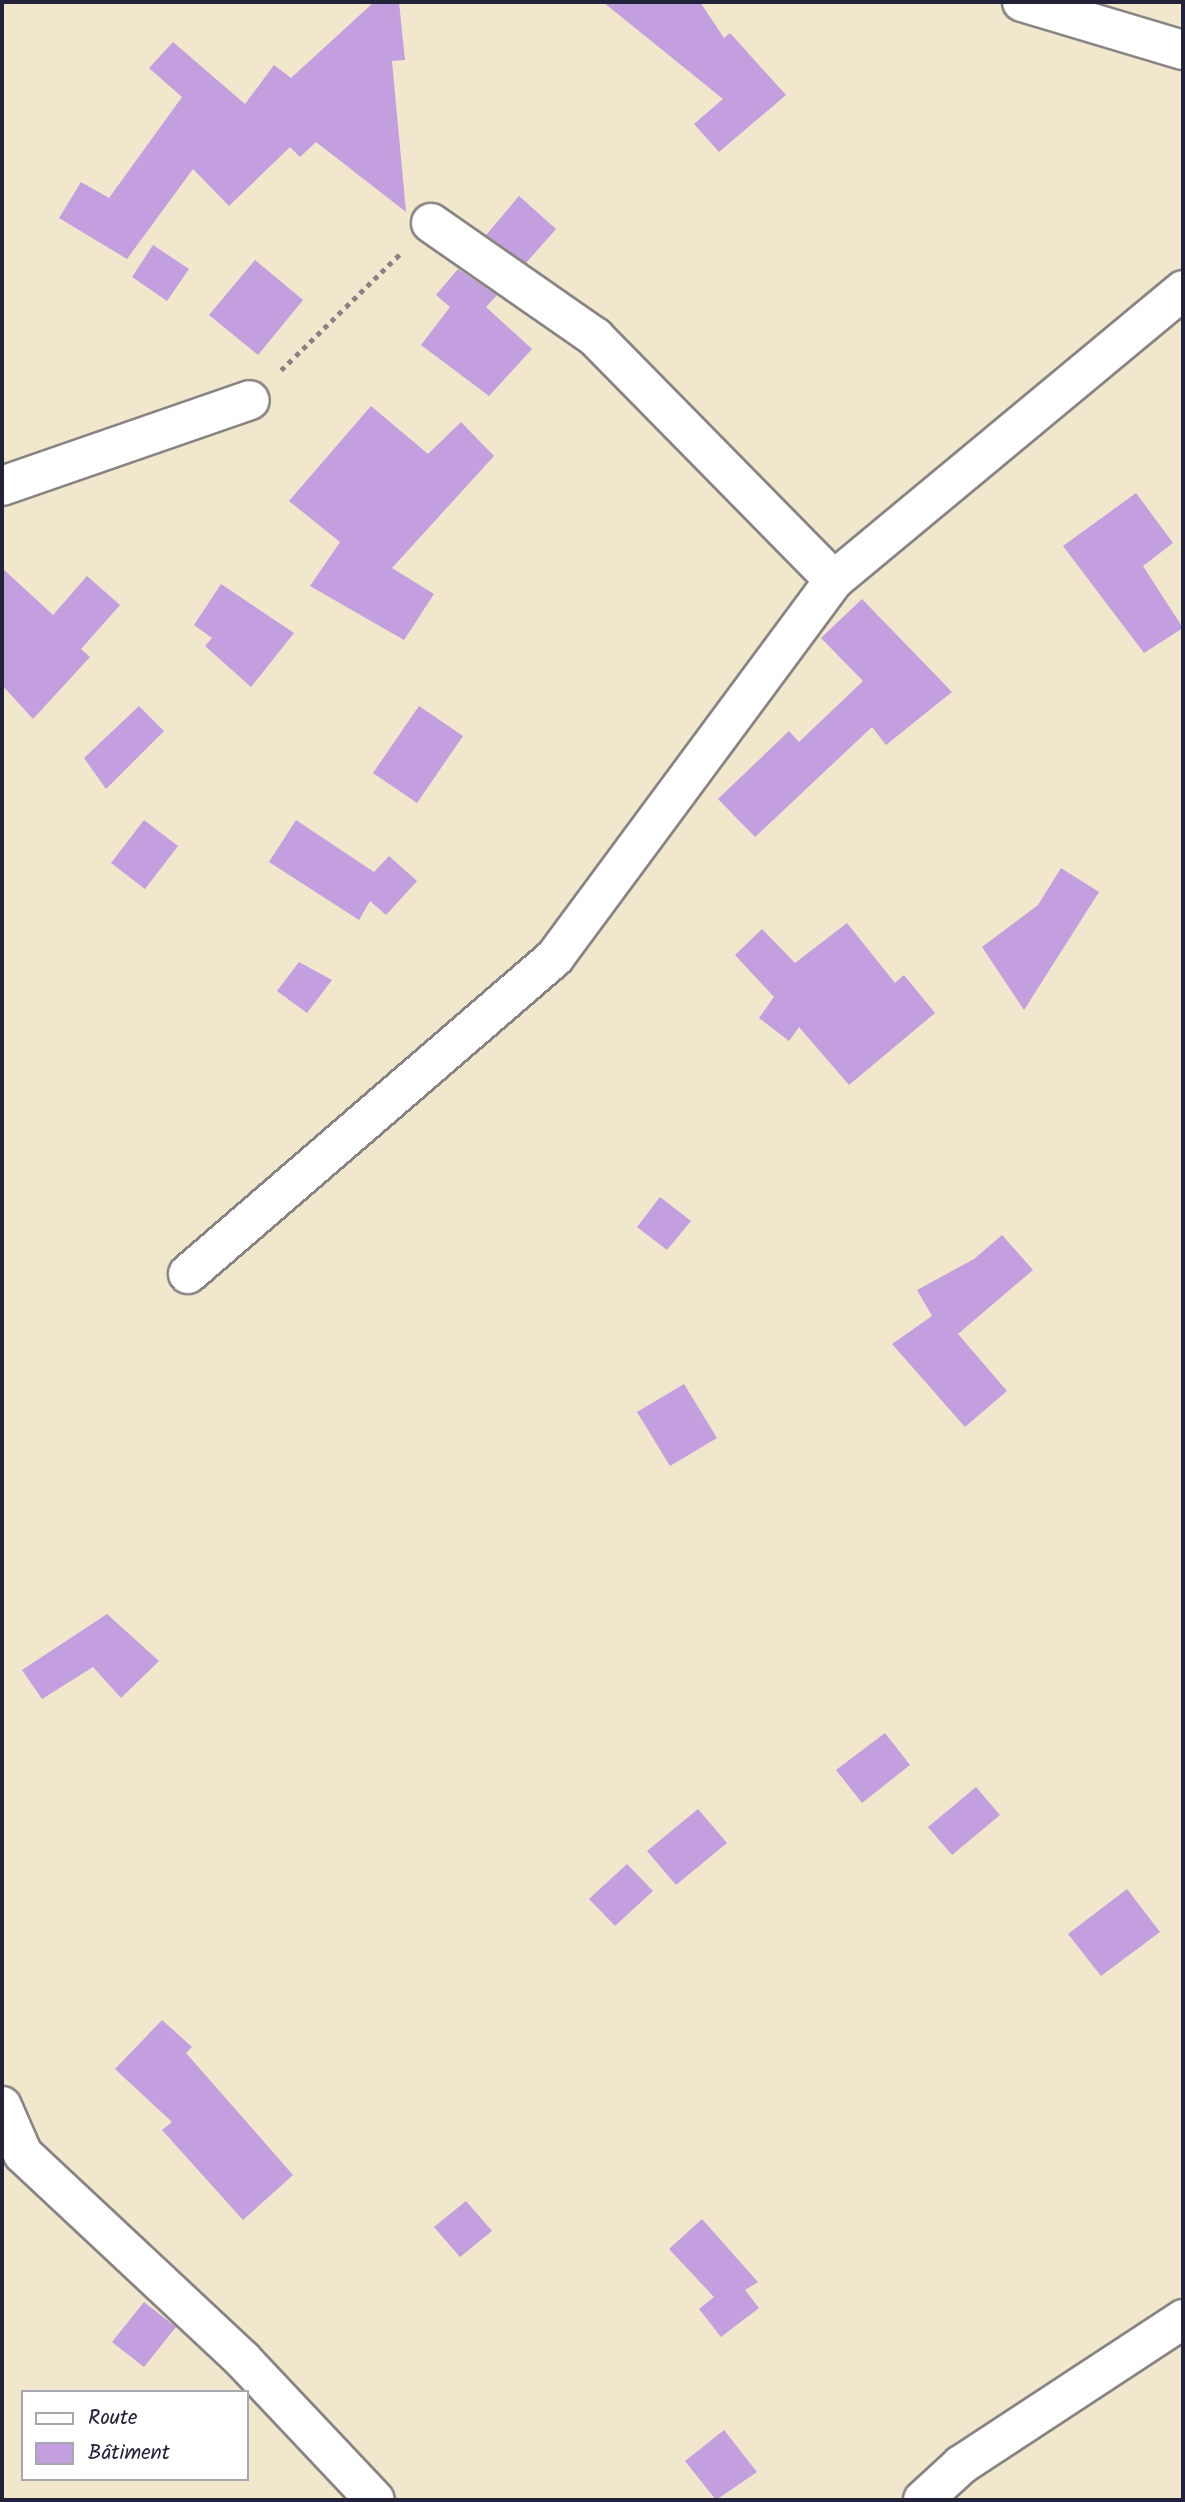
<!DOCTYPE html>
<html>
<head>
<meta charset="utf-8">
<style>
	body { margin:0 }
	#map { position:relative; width:1185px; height:2502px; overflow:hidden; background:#f0e7cc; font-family:Kalam,sans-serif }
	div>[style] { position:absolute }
	.building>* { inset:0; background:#c39fdf }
	.path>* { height:4.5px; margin-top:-2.25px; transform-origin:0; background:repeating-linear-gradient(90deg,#898484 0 5px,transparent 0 10px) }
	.roads { filter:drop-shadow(2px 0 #898484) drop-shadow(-2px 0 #898484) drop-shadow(0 2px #898484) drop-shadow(0 -2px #898484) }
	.minor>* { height:38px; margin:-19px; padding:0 19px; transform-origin:19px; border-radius:19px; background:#fff }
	span { translate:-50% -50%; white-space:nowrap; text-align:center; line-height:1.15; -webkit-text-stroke:6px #fff; paint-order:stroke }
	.frame { position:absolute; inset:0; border:4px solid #22223b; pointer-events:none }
	.legend { position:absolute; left:21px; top:2390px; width:228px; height:91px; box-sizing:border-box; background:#fff; border:2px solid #a7a7b1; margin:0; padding:9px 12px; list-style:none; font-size:21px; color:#22223b }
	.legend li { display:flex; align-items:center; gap:14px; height:35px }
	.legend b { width:35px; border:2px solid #a7a7b1 }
</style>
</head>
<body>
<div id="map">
	<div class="building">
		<div style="clip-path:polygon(374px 2px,399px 2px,405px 60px,392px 61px,406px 212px,316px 142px,300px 157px,290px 147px,229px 206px,193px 169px,127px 259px,59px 218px,81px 182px,109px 198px,182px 97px,149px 68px,173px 42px,245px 104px,274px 65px,291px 78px)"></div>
		<div style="clip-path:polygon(603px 2px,700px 2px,724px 38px,730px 33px,786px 95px,719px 152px,694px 124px,723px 99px)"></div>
		<div style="clip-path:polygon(519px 196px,556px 229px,526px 263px,486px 235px)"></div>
		<div style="clip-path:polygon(153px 245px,189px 269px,167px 301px,132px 277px)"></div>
		<div style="clip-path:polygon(255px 260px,303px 300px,258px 355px,209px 315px)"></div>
		<div style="clip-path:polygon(458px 269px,497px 295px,486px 307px,532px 349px,489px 396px,421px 345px,450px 307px,436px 295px)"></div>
		<div style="clip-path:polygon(371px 406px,428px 454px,461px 422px,494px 456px,392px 568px,434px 594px,404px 640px,310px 586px,340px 542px,289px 501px)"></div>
		<div style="clip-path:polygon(1136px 493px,1173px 543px,1143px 566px,1183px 628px,1144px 653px,1063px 546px)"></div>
		<div style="clip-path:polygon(2px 568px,53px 615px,87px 576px,120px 605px,81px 649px,90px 657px,33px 719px,2px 685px)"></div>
		<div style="clip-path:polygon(221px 584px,294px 633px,251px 687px,205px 646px,212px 638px,194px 625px)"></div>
		<div style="clip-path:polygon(862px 599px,952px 692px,886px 745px,872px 727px,755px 837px,718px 799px,789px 731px,799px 742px,863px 681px,821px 638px)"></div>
		<div style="clip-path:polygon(139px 706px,164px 731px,106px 789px,84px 758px)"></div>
		<div style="clip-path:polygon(419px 706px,463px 736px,417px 803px,373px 773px)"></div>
		<div style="clip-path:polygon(144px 820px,178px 846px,145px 889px,111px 863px)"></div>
		<div style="clip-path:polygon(296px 820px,374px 872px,389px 856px,417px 881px,386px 915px,370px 901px,359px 920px,269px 862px)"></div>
		<div style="clip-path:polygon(1061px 868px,1099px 892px,1024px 1010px,982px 947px,1038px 905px)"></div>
		<div style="clip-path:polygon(847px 923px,895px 983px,904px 975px,935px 1013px,849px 1085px,799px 1027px,789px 1041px,759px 1018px,774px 997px,735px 955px,762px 929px,795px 963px)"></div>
		<div style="clip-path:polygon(299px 962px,332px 980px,307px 1013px,277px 991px)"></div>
		<div style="clip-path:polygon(660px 1197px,691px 1221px,667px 1250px,637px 1227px)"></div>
		<div style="clip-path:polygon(1002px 1235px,1033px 1270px,958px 1334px,1007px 1391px,965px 1427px,892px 1344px,932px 1316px,917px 1290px,974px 1259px)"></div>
		<div style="clip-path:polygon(684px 1384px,717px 1438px,670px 1466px,637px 1412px)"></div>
		<div style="clip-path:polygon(107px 1614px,159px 1661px,121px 1698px,93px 1667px,42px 1699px,22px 1670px)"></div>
		<div style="clip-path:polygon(885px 1733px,910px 1765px,862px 1803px,836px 1770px)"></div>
		<div style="clip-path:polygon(976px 1787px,1000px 1815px,952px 1855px,928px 1827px)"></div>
		<div style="clip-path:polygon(698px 1809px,727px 1843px,676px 1885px,647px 1851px)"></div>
		<div style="clip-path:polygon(627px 1864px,653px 1891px,615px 1926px,589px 1899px)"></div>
		<div style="clip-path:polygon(1127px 1889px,1160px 1932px,1101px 1976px,1068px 1934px)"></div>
		<div style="clip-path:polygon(162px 2020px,192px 2047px,186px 2053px,293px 2175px,243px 2220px,162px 2130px,172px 2122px,115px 2069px)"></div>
		<div style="clip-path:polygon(466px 2201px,492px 2231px,460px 2257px,434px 2227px)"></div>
		<div style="clip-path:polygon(702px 2219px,758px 2282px,745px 2290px,759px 2308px,721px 2337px,699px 2309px,714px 2297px,669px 2249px)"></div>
		<div style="clip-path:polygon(144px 2302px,176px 2327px,144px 2367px,112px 2342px)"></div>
		<div style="clip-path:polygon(724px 2430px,757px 2472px,716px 2500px,685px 2461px)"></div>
	</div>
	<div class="path">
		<div style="left:281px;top:370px;width:166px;rotate:-44.3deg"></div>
	</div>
	<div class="roads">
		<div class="minor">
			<div style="left:1022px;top:2px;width:168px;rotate:16.6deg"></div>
			<div style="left:431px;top:223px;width:200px;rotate:34.8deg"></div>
			<div style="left:595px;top:337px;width:341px;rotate:45.5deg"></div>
			<div style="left:2px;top:486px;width:262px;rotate:-19.1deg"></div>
			<div style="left:188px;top:1274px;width:485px;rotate:-40.8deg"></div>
			<div style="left:555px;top:957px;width:469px;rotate:-53.5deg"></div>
			<div style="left:834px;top:580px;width:454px;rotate:-39.7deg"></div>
			<div style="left:2px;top:2106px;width:52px;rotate:66.4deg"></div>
			<div style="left:23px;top:2154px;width:301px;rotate:43.1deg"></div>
			<div style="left:243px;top:2360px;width:192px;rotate:46.7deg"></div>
			<div style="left:923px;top:2500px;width:52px;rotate:-42.6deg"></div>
			<div style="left:961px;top:2465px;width:266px;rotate:-33.3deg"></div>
		</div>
	</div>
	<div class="frame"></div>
	<ul class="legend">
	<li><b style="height:9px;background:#fff"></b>Route</li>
	<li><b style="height:19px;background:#c39fdf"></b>Bâtiment</li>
	</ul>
</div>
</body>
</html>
